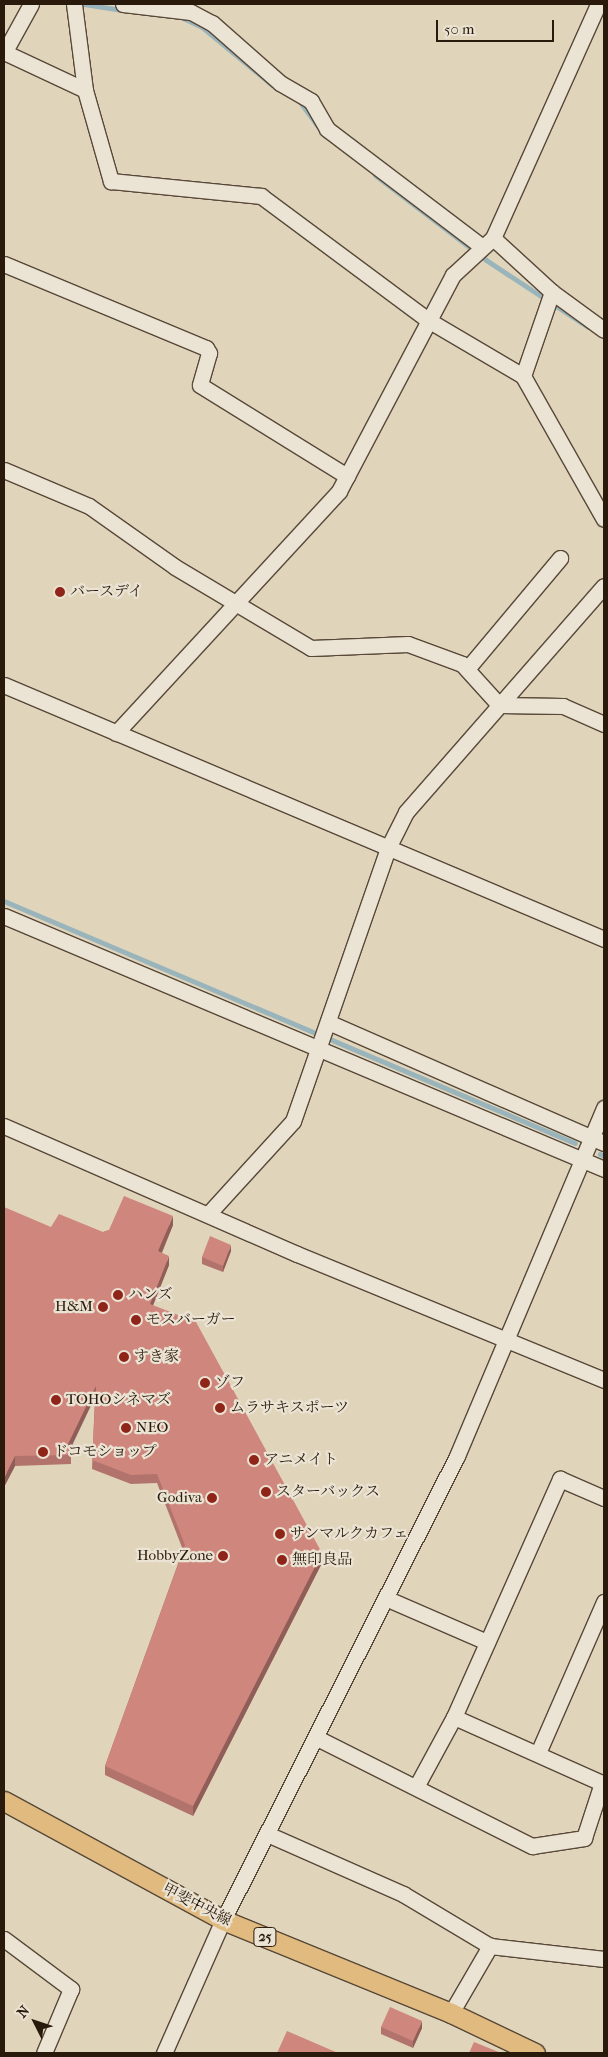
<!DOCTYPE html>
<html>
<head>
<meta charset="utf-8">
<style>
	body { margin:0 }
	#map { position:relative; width:608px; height:2057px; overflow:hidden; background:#e0d4bb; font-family:"IM FELL French Canon","Noto Serif JP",serif }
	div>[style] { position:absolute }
	.stream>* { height:5px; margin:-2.5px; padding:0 2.5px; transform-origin:2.5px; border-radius:2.5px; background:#99b5bb }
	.roads { filter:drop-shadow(1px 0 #584838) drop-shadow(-1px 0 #584838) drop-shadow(0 1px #584838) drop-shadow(0 -1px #584838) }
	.minor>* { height:15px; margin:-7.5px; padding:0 7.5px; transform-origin:7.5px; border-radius:7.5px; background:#ebe3d3 }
	.major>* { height:19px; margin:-9.5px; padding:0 9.5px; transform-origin:9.5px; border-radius:9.5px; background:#e0ba7e }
	.wall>* { inset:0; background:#b1736c }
	.shaded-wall>* { inset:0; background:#905e58 }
	.building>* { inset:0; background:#ce867d }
	.dots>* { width:14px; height:14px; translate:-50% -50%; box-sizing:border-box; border:2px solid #ebe3d3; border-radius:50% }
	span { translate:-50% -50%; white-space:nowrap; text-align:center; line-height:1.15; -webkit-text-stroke:4.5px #ebe3d3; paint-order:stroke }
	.shield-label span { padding:1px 4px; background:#ebe3d3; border:1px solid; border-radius:4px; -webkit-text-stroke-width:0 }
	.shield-label { font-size:14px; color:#2a1a0c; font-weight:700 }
	.poi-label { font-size:15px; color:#2a1a0c }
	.left { translate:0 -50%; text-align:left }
	.right { translate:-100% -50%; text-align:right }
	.street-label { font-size:15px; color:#2a1a0c }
	.frame { position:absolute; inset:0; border:5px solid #2a1a0c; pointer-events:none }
	.north { position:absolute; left:10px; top:1997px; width:50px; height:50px; -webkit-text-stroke:4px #ebe3d3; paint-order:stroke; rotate:311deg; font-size:14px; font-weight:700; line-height:20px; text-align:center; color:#2a1a0c }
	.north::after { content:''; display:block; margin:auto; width:18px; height:22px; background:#2a1a0c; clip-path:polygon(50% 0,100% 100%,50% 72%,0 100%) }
	.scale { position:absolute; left:436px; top:20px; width:118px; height:22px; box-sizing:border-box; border:2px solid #2a1a0c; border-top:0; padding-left:6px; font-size:15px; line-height:18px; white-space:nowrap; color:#2a1a0c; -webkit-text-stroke:4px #ebe3d3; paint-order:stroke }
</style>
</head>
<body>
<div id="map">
	<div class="stream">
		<div style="left:84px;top:4px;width:39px;rotate:9deg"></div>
		<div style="left:183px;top:18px;width:21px;rotate:25deg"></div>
		<div style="left:202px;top:27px;width:91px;rotate:39.6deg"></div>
		<div style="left:300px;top:102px;width:42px;rotate:53.7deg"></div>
		<div style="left:375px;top:175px;width:140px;rotate:37.4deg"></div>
		<div style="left:486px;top:260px;width:122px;rotate:33.3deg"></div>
		<div style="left:4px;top:901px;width:620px;rotate:22.97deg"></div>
		<div style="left:600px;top:1154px;width:4px;rotate:27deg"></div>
	</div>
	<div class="roads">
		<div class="minor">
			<div style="left:74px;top:4px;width:87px;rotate:82.7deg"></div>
			<div style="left:85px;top:90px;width:95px;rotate:74.1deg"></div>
			<div style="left:111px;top:181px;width:151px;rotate:5.7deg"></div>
			<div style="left:261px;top:196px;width:208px;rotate:36.6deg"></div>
			<div style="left:428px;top:320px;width:110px;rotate:30.5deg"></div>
			<div style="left:523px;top:376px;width:164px;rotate:60.5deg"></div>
			<div style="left:123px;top:4px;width:68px;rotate:6.7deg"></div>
			<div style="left:191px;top:12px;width:24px;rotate:28deg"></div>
			<div style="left:212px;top:23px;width:91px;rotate:41.4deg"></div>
			<div style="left:280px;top:83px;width:36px;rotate:30deg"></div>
			<div style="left:311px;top:101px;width:32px;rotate:60deg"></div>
			<div style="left:327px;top:129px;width:193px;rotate:37.2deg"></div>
			<div style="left:4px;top:52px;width:89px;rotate:25.1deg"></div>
			<div style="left:4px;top:53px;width:56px;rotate:-61.1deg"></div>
			<div style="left:493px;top:238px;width:80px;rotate:42.5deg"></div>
			<div style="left:552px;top:292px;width:64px;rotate:36.2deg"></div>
			<div style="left:4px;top:264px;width:219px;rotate:22.6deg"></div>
			<div style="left:206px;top:348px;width:6px;rotate:59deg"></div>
			<div style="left:209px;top:353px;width:33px;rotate:106deg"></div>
			<div style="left:200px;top:385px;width:173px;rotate:31.8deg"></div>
			<div style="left:523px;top:376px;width:89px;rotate:-71deg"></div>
			<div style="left:4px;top:470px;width:92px;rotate:23deg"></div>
			<div style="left:89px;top:506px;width:105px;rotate:35.3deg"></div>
			<div style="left:175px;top:567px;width:158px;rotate:30.8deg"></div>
			<div style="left:311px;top:648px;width:97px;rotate:-2.4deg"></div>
			<div style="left:408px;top:644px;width:58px;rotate:20.3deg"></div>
			<div style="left:462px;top:664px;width:55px;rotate:47.9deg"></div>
			<div style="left:499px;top:705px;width:64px;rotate:0.9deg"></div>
			<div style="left:563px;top:706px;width:45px;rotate:23.7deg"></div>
			<div style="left:467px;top:669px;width:145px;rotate:-50deg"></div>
			<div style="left:4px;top:685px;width:652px;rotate:22.94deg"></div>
			<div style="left:116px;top:733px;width:329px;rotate:-47.3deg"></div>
			<div style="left:339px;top:491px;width:244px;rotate:-62.2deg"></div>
			<div style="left:453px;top:275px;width:54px;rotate:-42.8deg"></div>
			<div style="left:493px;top:238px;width:256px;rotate:-65.8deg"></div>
			<div style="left:4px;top:916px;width:651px;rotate:22.86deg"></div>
			<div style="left:328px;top:1022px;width:301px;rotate:23.7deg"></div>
			<div style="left:4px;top:1126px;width:320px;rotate:23.6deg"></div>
			<div style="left:297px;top:1254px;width:332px;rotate:22.3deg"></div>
			<div style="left:210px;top:1212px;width:123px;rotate:-47.6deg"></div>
			<div style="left:293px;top:1121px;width:289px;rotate:-70.8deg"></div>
			<div style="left:388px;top:848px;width:40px;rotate:-63.4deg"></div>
			<div style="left:406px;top:812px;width:300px;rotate:-48.8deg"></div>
			<div style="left:388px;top:1599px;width:108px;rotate:23.5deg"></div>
			<div style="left:454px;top:1717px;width:164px;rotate:24.1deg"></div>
			<div style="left:317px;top:1738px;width:241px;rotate:26.7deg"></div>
			<div style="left:532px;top:1846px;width:53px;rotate:-8.7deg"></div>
			<div style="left:584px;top:1838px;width:58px;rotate:-71.9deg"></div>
			<div style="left:538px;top:1753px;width:165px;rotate:-66.4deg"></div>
			<div style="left:416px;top:1787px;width:80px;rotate:-61.5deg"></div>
			<div style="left:454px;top:1717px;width:261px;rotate:-66deg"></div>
			<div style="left:560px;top:1479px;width:48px;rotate:23.4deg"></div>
			<div style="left:267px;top:1834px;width:149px;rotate:23.8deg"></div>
			<div style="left:403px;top:1894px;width:101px;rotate:30.9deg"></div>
			<div style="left:490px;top:1946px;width:115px;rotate:6.5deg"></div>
			<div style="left:4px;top:1939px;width:84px;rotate:36.7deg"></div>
			<div style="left:71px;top:1989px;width:69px;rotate:112.9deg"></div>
			<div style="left:451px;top:2013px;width:78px;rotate:-59.8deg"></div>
			<div style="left:164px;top:2053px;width:145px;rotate:-66.1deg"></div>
			<div style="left:223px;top:1920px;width:520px;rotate:-63.24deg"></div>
			<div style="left:457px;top:1456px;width:378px;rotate:-67.1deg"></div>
		</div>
		<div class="major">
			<div style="left:4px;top:1801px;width:249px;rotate:28.5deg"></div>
			<div style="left:223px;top:1920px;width:246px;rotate:22.2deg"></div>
			<div style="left:451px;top:2013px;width:93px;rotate:25.5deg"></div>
		</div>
	</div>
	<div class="wall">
		<div style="clip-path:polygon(173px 1225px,162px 1253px,169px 1265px,153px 1305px,322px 1563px,193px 1816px,105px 1775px,105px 1766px,183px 1550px,157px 1483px,131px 1484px,92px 1469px,95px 1396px,69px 1450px,71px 1455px,71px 1464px,15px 1466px,4px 1487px,51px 1227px,103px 1232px,109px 1230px)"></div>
		<div style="clip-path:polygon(231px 1251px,223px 1272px,202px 1264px,202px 1257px)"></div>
		<div style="clip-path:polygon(381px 2027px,422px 2028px,413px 2048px,381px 2034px)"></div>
	</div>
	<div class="shaded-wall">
		<div style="clip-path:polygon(173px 1216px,173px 1225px,158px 1261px,158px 1251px)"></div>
		<div style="clip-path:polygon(231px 1245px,231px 1251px,223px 1272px,223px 1266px)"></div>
		<div style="clip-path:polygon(169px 1256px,169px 1265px,150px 1313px,150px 1304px)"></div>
		<div style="clip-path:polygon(96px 1386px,96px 1395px,68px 1454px,68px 1444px)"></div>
		<div style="clip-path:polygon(15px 1456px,15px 1466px,4px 1487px,4px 1478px)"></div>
		<div style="clip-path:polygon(322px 1553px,322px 1563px,193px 1816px,193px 1806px)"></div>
		<div style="clip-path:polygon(422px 2021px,422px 2028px,413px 2048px,413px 2041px)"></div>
	</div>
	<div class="building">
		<div style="clip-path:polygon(124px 1196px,173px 1216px,158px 1251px,169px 1256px,150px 1304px,196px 1322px,322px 1553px,193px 1806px,105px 1766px,185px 1545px,157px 1474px,131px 1475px,92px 1460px,96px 1386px,68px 1444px,71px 1455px,15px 1456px,4px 1478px,4px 1207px,51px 1227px,59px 1214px,103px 1232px,109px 1230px)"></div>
		<div style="clip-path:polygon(210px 1236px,231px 1245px,223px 1266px,202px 1257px)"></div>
		<div style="clip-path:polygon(390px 2007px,422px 2021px,413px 2041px,381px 2027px)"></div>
		<div style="clip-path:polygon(287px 2031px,338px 2053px,277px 2053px)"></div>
		<div style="clip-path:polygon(474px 2042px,501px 2053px,469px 2053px)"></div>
	</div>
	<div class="dots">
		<div style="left:60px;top:592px;background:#8f2418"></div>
		<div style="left:118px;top:1295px;background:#8f2418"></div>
		<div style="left:103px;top:1307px;background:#8f2418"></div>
		<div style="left:136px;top:1320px;background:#8f2418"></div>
		<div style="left:124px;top:1357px;background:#8f2418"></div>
		<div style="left:205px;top:1383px;background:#8f2418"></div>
		<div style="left:56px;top:1400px;background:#8f2418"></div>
		<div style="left:220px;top:1408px;background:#8f2418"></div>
		<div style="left:126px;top:1428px;background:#8f2418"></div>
		<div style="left:43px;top:1452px;background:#8f2418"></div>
		<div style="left:254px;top:1460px;background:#8f2418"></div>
		<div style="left:266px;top:1492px;background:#8f2418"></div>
		<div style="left:212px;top:1498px;background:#8f2418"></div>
		<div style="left:280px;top:1534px;background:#8f2418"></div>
		<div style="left:223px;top:1556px;background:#8f2418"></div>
		<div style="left:282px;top:1560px;background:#8f2418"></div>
	</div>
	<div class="shield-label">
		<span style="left:265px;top:1937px">25</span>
	</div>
	<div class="poi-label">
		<span class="left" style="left:70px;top:592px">バースデイ</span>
		<span class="left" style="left:128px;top:1295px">ハンズ</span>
		<span class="right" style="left:93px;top:1307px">H&amp;M</span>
		<span class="left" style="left:146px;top:1320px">モスバーガー</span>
		<span class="left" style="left:134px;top:1357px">すき家</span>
		<span class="left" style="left:215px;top:1383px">ゾフ</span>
		<span class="left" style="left:66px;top:1400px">TOHOシネマズ</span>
		<span class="left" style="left:230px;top:1408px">ムラサキスポーツ</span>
		<span class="left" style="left:136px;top:1428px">NEO</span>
		<span class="left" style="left:53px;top:1452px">ドコモショップ</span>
		<span class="left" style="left:264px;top:1460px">アニメイト</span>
		<span class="left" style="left:276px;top:1492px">スターバックス</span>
		<span class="right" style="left:202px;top:1498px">Godiva</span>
		<span class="left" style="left:290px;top:1534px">サンマルクカフェ</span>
		<span class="right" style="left:213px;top:1556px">HobbyZone</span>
		<span class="left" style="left:292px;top:1560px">無印良品</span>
	</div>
	<div class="street-label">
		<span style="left:197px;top:1905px;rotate:27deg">甲斐中央線</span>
	</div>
	<div class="frame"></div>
	<div class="north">N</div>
	<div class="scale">50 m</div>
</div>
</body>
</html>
